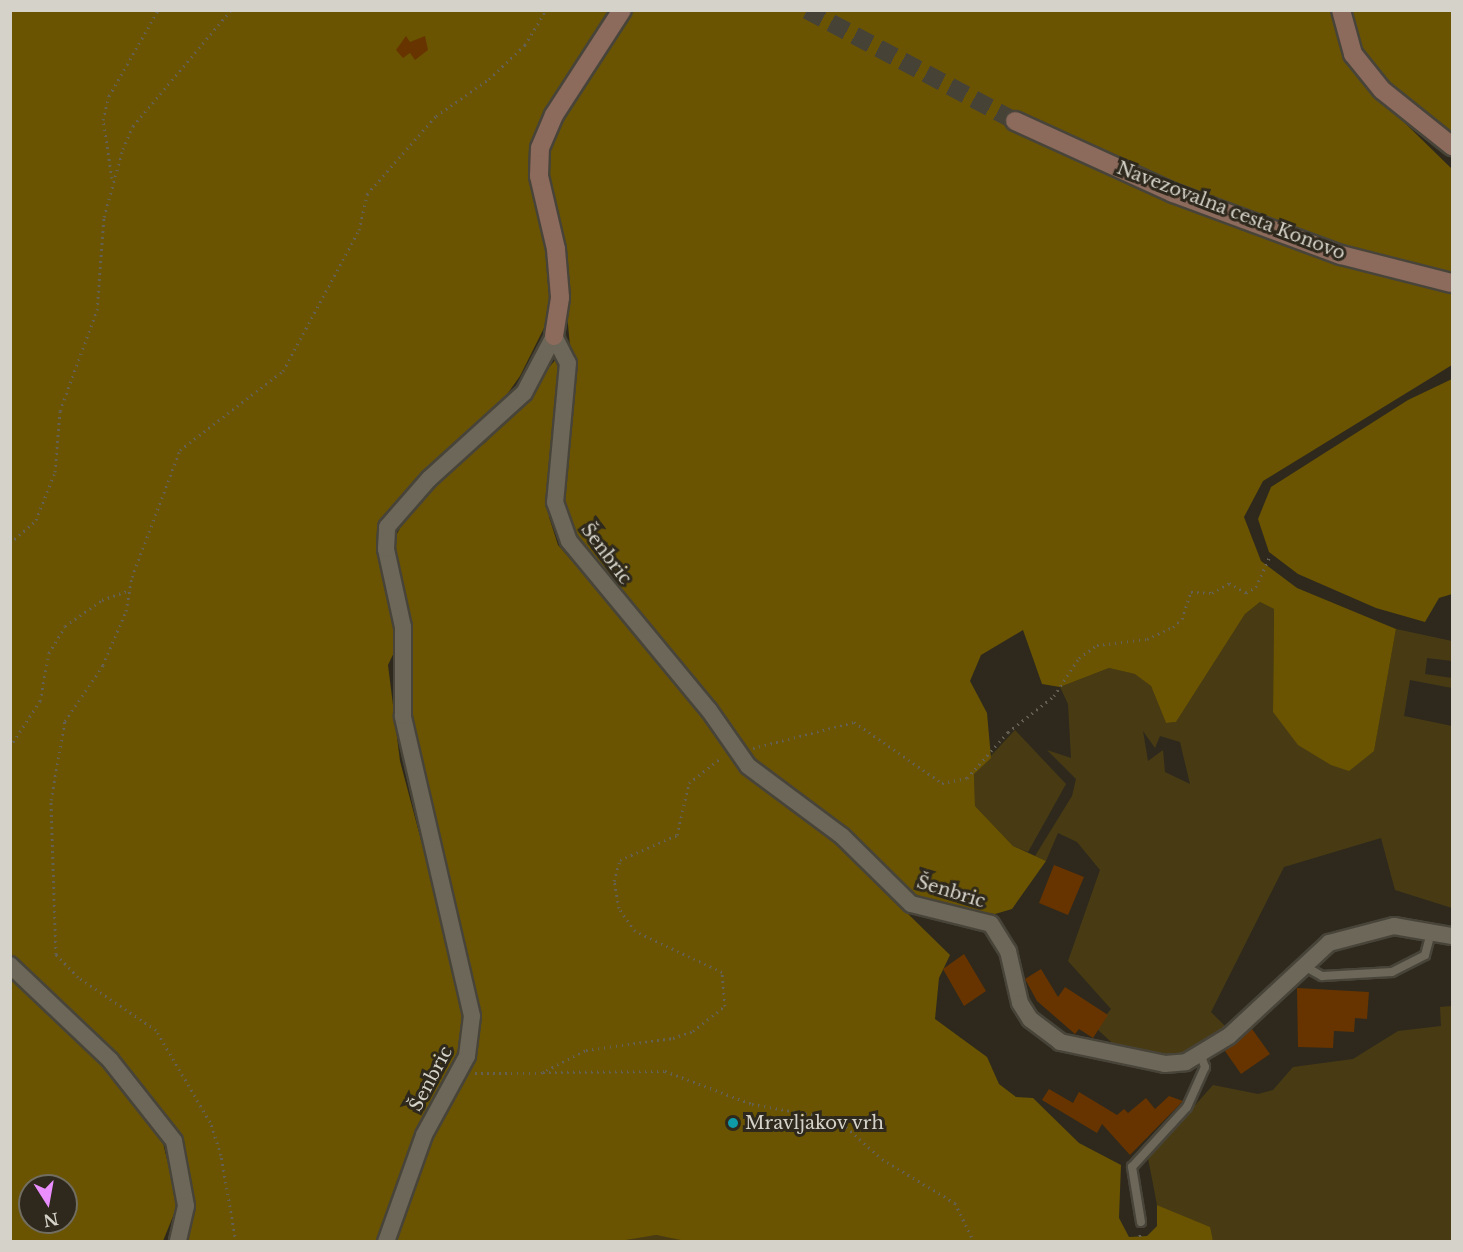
<!DOCTYPE html>
<html>
<head>
<meta charset="utf-8">
<style>
	body { margin:0 }
	#map { position:relative; width:1463px; height:1252px; overflow:hidden; background:#2e291c; font-family:"Libre Baskerville",serif }
	div>[style] { position:absolute }
	.green>* { inset:0; background:#483b14 }
	.forest>* { inset:0; background:#6a5401 }
	.building>* { inset:0; background:#673400 }
	.secondary-tunnel>* { height:18px; margin-top:-9px; transform-origin:0; background:repeating-linear-gradient(90deg,#474236 0 18px,transparent 0 27px) }
	.path>* { height:3px; margin-top:-1.5px; transform-origin:0; background:repeating-linear-gradient(90deg,#646054 0 1.5px,transparent 0 6px) }
	.roads { filter:drop-shadow(2px 0 #484439) drop-shadow(-2px 0 #484439) drop-shadow(0 2px #484439) drop-shadow(0 -2px #484439) }
	.lane>* { height:8px; margin:-4px; padding:0 4px; transform-origin:4px; border-radius:4px; background:#6c6758 }
	.street>* { height:16px; margin:-8px; padding:0 8px; transform-origin:8px; border-radius:8px; background:#6c6758 }
	.secondary>* { height:18px; margin:-9px; padding:0 9px; transform-origin:9px; border-radius:9px; background:#8c6a5c }
	.dots>* { width:16px; height:16px; translate:-50% -50%; box-sizing:border-box; border:3px solid #2e291c; border-radius:50% }
	span { translate:-50% -50%; white-space:nowrap; text-align:center; line-height:1.15; -webkit-text-stroke:6px #2e291c; paint-order:stroke }
	.street-label { font-size:18px; color:#d5d2c9 }
	.poi-label { font-size:18px; color:#d5d2c9 }
	.left { translate:0 -50%; text-align:left }
	.frame { position:absolute; inset:0; border:12px solid #d5d2c9; pointer-events:none }
	.north { position:absolute; left:18px; top:1174px; width:60px; height:60px; box-sizing:border-box; background:#2e291c; border:2px solid #716d61; border-radius:50%; rotate:169deg; font-size:16px; font-weight:700; line-height:24px; text-align:center; color:#d5d2c9 }
	.north::after { content:''; display:block; margin:auto; width:21px; height:27px; background:#ea8dfd; clip-path:polygon(50% 0,100% 100%,50% 72%,0 100%) }
</style>
</head>
<body>
<div id="map">
	<div class="green">
		<div style="clip-path:polygon(evenodd,1260px 602px,1274px 609px,1273px 712px,1374px 750px,1396px 629px,1452px 641px,1452px 661px,1427px 658px,1425px 674px,1452px 678px,1452px 688px,1410px 680px,1404px 716px,1452px 726px,1452px 908px,1395px 890px,1381px 838px,1284px 867px,1211px 1012px,1229px 1030px,1185px 1057px,1122px 1052px,1096px 1028px,1111px 1009px,1068px 961px,1100px 870px,1077px 842px,1058px 833px,1046px 861px,1035px 856px,1072px 796px,1076px 779px,1047px 750px,1071px 758px,1068px 704px,1060px 687px,1109px 668px,1136px 674px,1151px 686px,1166px 723px,1176px 722px,1245px 614px,1260px 602px,1143px 731px,1155px 748px,1160px 736px,1180px 742px,1190px 784px,1165px 772px,1163px 750px,1148px 761px,1143px 731px)"></div>
		<div style="clip-path:polygon(1015px 730px,1066px 784px,1028px 852px,1013px 846px,975px 806px,974px 774px)"></div>
		<div style="clip-path:polygon(1452px 1006px,1452px 1241px,1213px 1241px,1209px 1227px,1157px 1205px,1148px 1158px,1213px 1085px,1258px 1094px,1273px 1090px,1293px 1067px,1353px 1059px,1398px 1031px,1441px 1026px,1440px 1007px)"></div>
		<div style="clip-path:polygon(656px 1235px,691px 1241px,613px 1242px,619px 1237px)"></div>
	</div>
	<div class="forest">
		<div style="clip-path:polygon(10px 11px,617px 11px,536px 138px,552px 261px,549px 318px,520px 376px,481px 431px,414px 480px,382px 524px,399px 642px,388px 665px,400px 761px,465px 1006px,461px 1055px,384px 1241px,173px 1241px,187px 1205px,174px 1133px,156px 1105px,99px 1041px,11px 954px)"></div>
		<div style="clip-path:polygon(630px 11px,1331px 11px,1346px 56px,1371px 90px,1452px 169px,1452px 365px,1263px 481px,1244px 517px,1261px 561px,1297px 588px,1396px 629px,1374px 751px,1349px 771px,1331px 765px,1298px 745px,1273px 712px,1274px 609px,1260px 602px,1245px 614px,1176px 722px,1166px 723px,1151px 686px,1135px 674px,1109px 668px,1060px 687px,1042px 684px,1023px 630px,981px 655px,970px 681px,987px 713px,991px 758px,974px 774px,975px 806px,1013px 846px,1046px 861px,1012px 909px,995px 914px,924px 903px,906px 893px,763px 774px,566px 528px,560px 510px,574px 390px,562px 259px,545px 175px,548px 150px,556px 120px)"></div>
		<div style="clip-path:polygon(1345px 11px,1452px 11px,1452px 146px,1359px 56px)"></div>
		<div style="clip-path:polygon(557px 358px,561px 402px,548px 486px,549px 517px,558px 545px,714px 724px,950px 955px,939px 978px,935px 1019px,987px 1057px,999px 1084px,1016px 1097px,1033px 1098px,1079px 1143px,1121px 1165px,1119px 1218px,1129px 1237px,1147px 1236px,1157px 1226px,1157px 1205px,1210px 1227px,1213px 1241px,691px 1242px,656px 1235px,613px 1242px,397px 1241px,424px 1151px,477px 1047px,479px 1021px,462px 930px,411px 759px,391px 545px,420px 491px,486px 442px)"></div>
		<div style="clip-path:polygon(1452px 379px,1452px 594px,1439px 598px,1425px 622px,1376px 608px,1298px 574px,1269px 552px,1258px 519px,1271px 487px,1408px 400px)"></div>
		<div style="clip-path:polygon(evenodd,10px 971px,144px 1107px,161px 1135px,178px 1204px,163px 1241px,11px 1241px,10px 971px,30px 1186px,66px 1186px,66px 1222px,30px 1222px,30px 1186px)"></div>
	</div>
	<div class="building">
		<div style="clip-path:polygon(406px 36px,410px 42px,425px 36px,428px 50px,415px 60px,410px 53px,403px 58px,396px 50px)"></div>
		<div style="clip-path:polygon(1054px 865px,1084px 877px,1068px 915px,1039px 903px)"></div>
		<div style="clip-path:polygon(964px 954px,986px 991px,964px 1006px,943px 969px)"></div>
		<div style="clip-path:polygon(1041px 969px,1058px 997px,1065px 987px,1108px 1015px,1093px 1038px,1079px 1029px,1075px 1034px,1037px 1001px,1025px 979px)"></div>
		<div style="clip-path:polygon(1297px 988px,1369px 992px,1367px 1019px,1355px 1018px,1354px 1032px,1334px 1031px,1333px 1048px,1298px 1047px)"></div>
		<div style="clip-path:polygon(1252px 1029px,1270px 1054px,1241px 1074px,1225px 1051px)"></div>
		<div style="clip-path:polygon(1049px 1089px,1073px 1103px,1079px 1092px,1117px 1115px,1124px 1109px,1128px 1113px,1146px 1098px,1155px 1109px,1169px 1096px,1183px 1101px,1130px 1155px,1102px 1124px,1097px 1133px,1042px 1100px)"></div>
	</div>
	<div class="secondary-tunnel">
		<div style="left:807px;top:10px;width:236px;rotate:28.1deg"></div>
	</div>
	<div class="path">
		<div style="left:112px;top:178px;width:59px;rotate:-98.8deg"></div>
		<div style="left:103px;top:120px;width:25px;rotate:-76deg"></div>
		<div style="left:109px;top:96px;width:99px;rotate:-60.3deg"></div>
		<div style="left:10px;top:543px;width:35px;rotate:-41deg"></div>
		<div style="left:36px;top:520px;width:52px;rotate:-68.4deg"></div>
		<div style="left:55px;top:472px;width:61px;rotate:-85.3deg"></div>
		<div style="left:60px;top:411px;width:108px;rotate:-69.9deg"></div>
		<div style="left:97px;top:310px;width:93px;rotate:-85.7deg"></div>
		<div style="left:104px;top:217px;width:71px;rotate:-74.4deg"></div>
		<div style="left:123px;top:149px;width:25px;rotate:-67deg"></div>
		<div style="left:133px;top:126px;width:152px;rotate:-49.8deg"></div>
		<div style="left:10px;top:747px;width:55px;rotate:-56.9deg"></div>
		<div style="left:40px;top:701px;width:49px;rotate:-79.4deg"></div>
		<div style="left:49px;top:653px;width:31px;rotate:-59deg"></div>
		<div style="left:65px;top:626px;width:45px;rotate:-35.1deg"></div>
		<div style="left:102px;top:600px;width:30px;rotate:-20deg"></div>
		<div style="left:753px;top:748px;width:104px;rotate:-14.4deg"></div>
		<div style="left:854px;top:722px;width:107px;rotate:34.7deg"></div>
		<div style="left:942px;top:783px;width:25px;rotate:-11deg"></div>
		<div style="left:967px;top:778px;width:62px;rotate:-48.3deg"></div>
		<div style="left:1008px;top:732px;width:58px;rotate:-38deg"></div>
		<div style="left:1054px;top:696px;width:45px;rotate:-56.7deg"></div>
		<div style="left:1079px;top:658px;width:22px;rotate:-36deg"></div>
		<div style="left:1097px;top:645px;width:50px;rotate:-6.8deg"></div>
		<div style="left:1147px;top:639px;width:29px;rotate:-25deg"></div>
		<div style="left:1173px;top:627px;width:12px;rotate:-42deg"></div>
		<div style="left:1182px;top:619px;width:28px;rotate:-72deg"></div>
		<div style="left:1191px;top:592px;width:21px;rotate:3deg"></div>
		<div style="left:1212px;top:593px;width:20px;rotate:-30deg"></div>
		<div style="left:1229px;top:583px;width:20px;rotate:30deg"></div>
		<div style="left:1246px;top:593px;width:12px;rotate:-31deg"></div>
		<div style="left:1256px;top:587px;width:32px;rotate:-66deg"></div>
		<div style="left:543px;top:1072px;width:122px;rotate:-0.5deg"></div>
		<div style="left:665px;top:1071px;width:93px;rotate:20.8deg"></div>
		<div style="left:752px;top:1104px;width:86px;rotate:10deg"></div>
		<div style="left:837px;top:1119px;width:60px;rotate:41.6deg"></div>
		<div style="left:882px;top:1159px;width:85px;rotate:31.1deg"></div>
		<div style="left:955px;top:1203px;width:43px;rotate:64deg"></div>
		<div style="left:475px;top:1073px;width:66px"></div>
		<div style="left:541px;top:1073px;width:51px;rotate:-27.1deg"></div>
		<div style="left:586px;top:1050px;width:88px;rotate:-7.9deg"></div>
		<div style="left:673px;top:1038px;width:21px;rotate:-19deg"></div>
		<div style="left:693px;top:1031px;width:41px;rotate:-38deg"></div>
		<div style="left:725px;top:1006px;width:34px;rotate:-95deg"></div>
		<div style="left:722px;top:972px;width:96px;rotate:-154.8deg"></div>
		<div style="left:635px;top:931px;width:28px;rotate:-125deg"></div>
		<div style="left:619px;top:908px;width:27px;rotate:-100deg"></div>
		<div style="left:614px;top:881px;width:22px;rotate:-74deg"></div>
		<div style="left:620px;top:860px;width:62px;rotate:-23.7deg"></div>
		<div style="left:677px;top:835px;width:53px;rotate:-77deg"></div>
		<div style="left:689px;top:783px;width:42px;rotate:-38.2deg"></div>
		<div style="left:236px;top:1242px;width:88px;rotate:-99.8deg"></div>
		<div style="left:221px;top:1155px;width:35px;rotate:-108deg"></div>
		<div style="left:210px;top:1122px;width:107px;rotate:-120.4deg"></div>
		<div style="left:156px;top:1030px;width:94px;rotate:-145.8deg"></div>
		<div style="left:78px;top:977px;width:32px;rotate:-134deg"></div>
		<div style="left:56px;top:954px;width:154px;rotate:-91.9deg"></div>
		<div style="left:51px;top:800px;width:80px;rotate:-80deg"></div>
		<div style="left:65px;top:721px;width:68px;rotate:-55.8deg"></div>
		<div style="left:103px;top:665px;width:59px;rotate:-66.9deg"></div>
		<div style="left:126px;top:611px;width:35px;rotate:-80deg"></div>
		<div style="left:132px;top:577px;width:136px;rotate:-69.3deg"></div>
		<div style="left:180px;top:450px;width:130px;rotate:-37.5deg"></div>
		<div style="left:283px;top:371px;width:160px;rotate:-61.7deg"></div>
		<div style="left:359px;top:230px;width:37px;rotate:-77deg"></div>
		<div style="left:367px;top:194px;width:104px;rotate:-48.5deg"></div>
		<div style="left:436px;top:116px;width:65px;rotate:-34.9deg"></div>
		<div style="left:489px;top:79px;width:50px;rotate:-43.4deg"></div>
		<div style="left:525px;top:45px;width:41px;rotate:-59deg"></div>
		<div style="left:1138px;top:1242px;width:10px;rotate:-73deg"></div>
	</div>
	<div class="roads">
		<div class="lane">
			<div style="left:1304px;top:966px;width:21px;rotate:29deg"></div>
			<div style="left:1322px;top:976px;width:70px;rotate:-3.3deg"></div>
			<div style="left:1392px;top:972px;width:37px;rotate:-27deg"></div>
			<div style="left:1425px;top:955px;width:24px;rotate:-75deg"></div>
			<div style="left:1141px;top:1222px;width:56px;rotate:-99.3deg"></div>
			<div style="left:1132px;top:1167px;width:81px;rotate:-47.5deg"></div>
			<div style="left:1187px;top:1107px;width:44px;rotate:-65.8deg"></div>
			<div style="left:1205px;top:1067px;width:12px;rotate:-110deg"></div>
		</div>
		<div class="street">
			<div style="left:10px;top:965px;width:138px;rotate:43.5deg"></div>
			<div style="left:110px;top:1060px;width:103px;rotate:51.7deg"></div>
			<div style="left:174px;top:1141px;width:66px;rotate:79.5deg"></div>
			<div style="left:186px;top:1206px;width:37px;rotate:103deg"></div>
			<div style="left:386px;top:1242px;width:114px;rotate:-70.4deg"></div>
			<div style="left:424px;top:1135px;width:90px;rotate:-61.4deg"></div>
			<div style="left:467px;top:1056px;width:40px;rotate:-82.9deg"></div>
			<div style="left:472px;top:1016px;width:308px;rotate:-103deg"></div>
			<div style="left:403px;top:716px;width:89px;rotate:-90deg"></div>
			<div style="left:403px;top:627px;width:80px;rotate:-102.3deg"></div>
			<div style="left:386px;top:549px;width:22px;rotate:-87deg"></div>
			<div style="left:387px;top:527px;width:64px;rotate:-48.8deg"></div>
			<div style="left:429px;top:479px;width:128px;rotate:-42.2deg"></div>
			<div style="left:524px;top:393px;width:64px;rotate:-62.2deg"></div>
			<div style="left:554px;top:336px;width:30px;rotate:63deg"></div>
			<div style="left:568px;top:363px;width:140px;rotate:95.3deg"></div>
			<div style="left:555px;top:502px;width:41px;rotate:70.3deg"></div>
			<div style="left:569px;top:541px;width:219px;rotate:50.4deg"></div>
			<div style="left:709px;top:710px;width:68px;rotate:55.1deg"></div>
			<div style="left:748px;top:766px;width:117px;rotate:36.7deg"></div>
			<div style="left:842px;top:836px;width:97px;rotate:44.6deg"></div>
			<div style="left:911px;top:904px;width:82px;rotate:14deg"></div>
			<div style="left:991px;top:924px;width:32px;rotate:58deg"></div>
			<div style="left:1008px;top:951px;width:53px;rotate:77deg"></div>
			<div style="left:1020px;top:1003px;width:19px;rotate:58deg"></div>
			<div style="left:1030px;top:1019px;width:38px;rotate:37deg"></div>
			<div style="left:1060px;top:1042px;width:107px;rotate:11.8deg"></div>
			<div style="left:1165px;top:1064px;width:21px;rotate:-5deg"></div>
			<div style="left:1186px;top:1062px;width:50px;rotate:-31.2deg"></div>
			<div style="left:1229px;top:1036px;width:137px;rotate:-42.9deg"></div>
			<div style="left:1329px;top:943px;width:67px;rotate:-14.7deg"></div>
			<div style="left:1394px;top:926px;width:59px;rotate:9.8deg"></div>
		</div>
		<div class="secondary">
			<div style="left:1341px;top:10px;width:46px;rotate:74.7deg"></div>
			<div style="left:1353px;top:54px;width:46px;rotate:51.1deg"></div>
			<div style="left:1382px;top:90px;width:90px;rotate:38.7deg"></div>
			<div style="left:1015px;top:121px;width:174px;rotate:24.5deg"></div>
			<div style="left:1173px;top:193px;width:179px;rotate:20.3deg"></div>
			<div style="left:1341px;top:255px;width:114px;rotate:14.2deg"></div>
			<div style="left:554px;top:336px;width:39px;rotate:-81deg"></div>
			<div style="left:560px;top:297px;width:48px;rotate:-94.8deg"></div>
			<div style="left:556px;top:249px;width:75px;rotate:-103.1deg"></div>
			<div style="left:539px;top:176px;width:28px;rotate:-88deg"></div>
			<div style="left:540px;top:148px;width:36px;rotate:-67deg"></div>
			<div style="left:554px;top:115px;width:125px;rotate:-57.1deg"></div>
		</div>
	</div>
	<div class="dots">
		<div style="left:733px;top:1123px;background:#0f9aa8"></div>
	</div>
	<div class="street-label">
		<span style="left:1231px;top:211px;rotate:21deg">Navezovalna cesta Konovo</span>
		<span style="left:606px;top:554px;rotate:53deg">Šenbric</span>
		<span style="left:951px;top:892px;rotate:17deg">Šenbric</span>
		<span style="left:431px;top:1079px;rotate:-62deg">Šenbric</span>
	</div>
	<div class="poi-label">
		<span class="left" style="left:745px;top:1123px">Mravljakov vrh</span>
	</div>
	<div class="frame"></div>
	<div class="north">N</div>
</div>
</body>
</html>
